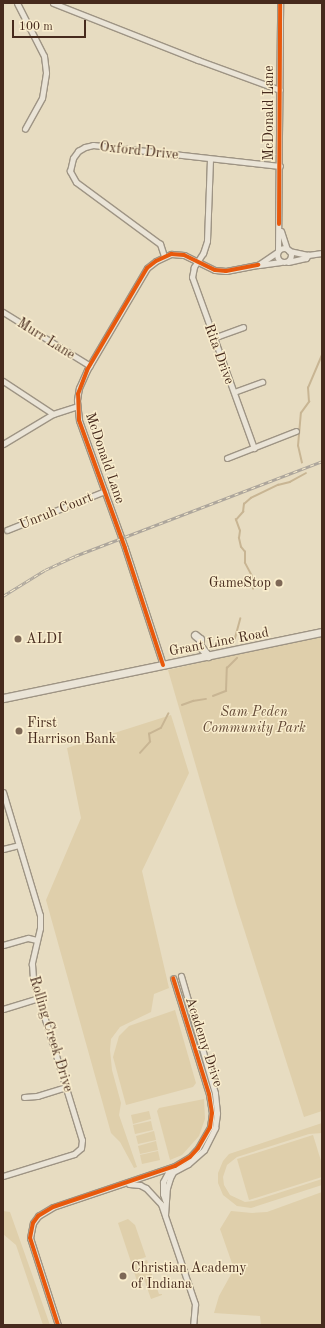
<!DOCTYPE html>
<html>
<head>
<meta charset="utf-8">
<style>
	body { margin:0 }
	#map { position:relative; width:325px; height:1328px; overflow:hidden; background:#e7dcc1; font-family:"Old Standard TT",serif }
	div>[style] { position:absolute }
	.green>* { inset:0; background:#dfcfab }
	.stream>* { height:1.5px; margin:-0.75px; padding:0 0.75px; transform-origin:0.75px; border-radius:0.75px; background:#c8b593 }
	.roads { filter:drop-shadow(1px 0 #9e9484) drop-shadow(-1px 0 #9e9484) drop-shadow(0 1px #9e9484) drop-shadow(0 -1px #9e9484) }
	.minor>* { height:5px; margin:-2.5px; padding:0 2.5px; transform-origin:2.5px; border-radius:2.5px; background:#eae4d7 }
	.minor>.ring { margin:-2.5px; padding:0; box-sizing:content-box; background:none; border:5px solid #eae4d7; border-radius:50% }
	.secondary>* { height:7px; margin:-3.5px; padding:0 3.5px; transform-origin:3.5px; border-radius:3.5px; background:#eae4d7 }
	.rail>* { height:3px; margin-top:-1.5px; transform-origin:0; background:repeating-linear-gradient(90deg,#f9edcd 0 4.5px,#ada69c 0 9px); box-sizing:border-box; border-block:1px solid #ada69c }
	.cycleway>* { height:4px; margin:-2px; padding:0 2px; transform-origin:2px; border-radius:2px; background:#e8590c }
	.dots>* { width:11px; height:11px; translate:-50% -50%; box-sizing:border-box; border:2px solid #f9edcd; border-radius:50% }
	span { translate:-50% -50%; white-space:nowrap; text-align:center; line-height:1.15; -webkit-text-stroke:3px #f9edcd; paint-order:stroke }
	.street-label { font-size:14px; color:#462a1d }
	.poi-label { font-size:14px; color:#462a1d }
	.right { translate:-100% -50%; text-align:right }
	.left { translate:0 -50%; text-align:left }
	.park-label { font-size:14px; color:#634936; font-style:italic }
	.frame { position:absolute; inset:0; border:4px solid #462a1d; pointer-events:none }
	.scale { position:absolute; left:12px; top:20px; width:74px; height:18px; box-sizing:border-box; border:2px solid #462a1d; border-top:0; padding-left:5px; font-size:12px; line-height:14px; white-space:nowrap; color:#462a1d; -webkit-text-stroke:3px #f9edcd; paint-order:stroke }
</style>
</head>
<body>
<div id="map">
	<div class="green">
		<div style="clip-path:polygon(322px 634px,322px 1111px,304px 1117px,236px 904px,168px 670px)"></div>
		<div style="clip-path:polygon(171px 715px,189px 773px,142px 871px,169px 988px,154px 994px,151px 1012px,120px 1027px,111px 1039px,110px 1050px,112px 1070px,121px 1103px,119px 1115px,137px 1167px,134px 1168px,120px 1142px,111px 1133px,46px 900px,81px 818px,67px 748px)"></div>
		<div style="clip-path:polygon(175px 1010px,196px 1083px,193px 1087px,126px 1105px,113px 1057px,119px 1036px,129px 1026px)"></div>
		<div style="clip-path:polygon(204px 1099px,205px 1119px,199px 1136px,182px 1155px,170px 1160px,157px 1111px,159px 1108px)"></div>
		<div style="clip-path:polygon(149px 1111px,151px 1119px,133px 1124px,131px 1115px)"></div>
		<div style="clip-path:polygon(151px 1121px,153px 1130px,135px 1134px,133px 1125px)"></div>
		<div style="clip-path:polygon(322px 1123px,322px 1133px,309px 1134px,237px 1157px,227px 1165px,223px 1177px,224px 1185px,230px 1195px,245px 1202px,253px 1201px,322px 1179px,322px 1185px,251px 1208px,237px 1206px,223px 1195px,218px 1183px,218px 1173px,223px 1161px,229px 1154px)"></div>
		<div style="clip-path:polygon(154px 1131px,156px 1140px,138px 1144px,136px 1136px)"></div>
		<div style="clip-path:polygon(313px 1135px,322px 1164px,322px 1177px,249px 1200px,237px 1159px)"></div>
		<div style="clip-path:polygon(156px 1141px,158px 1150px,140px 1154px,138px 1146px)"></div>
		<div style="clip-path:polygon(158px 1151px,160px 1160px,142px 1164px,140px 1155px)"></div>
		<div style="clip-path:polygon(322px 1192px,322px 1325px,261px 1325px,260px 1316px,214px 1313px,219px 1296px,234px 1269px,220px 1229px,231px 1211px,252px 1213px,267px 1212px)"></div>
		<div style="clip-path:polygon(3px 1211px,10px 1212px,50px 1325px,43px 1325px,16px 1245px,3px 1234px)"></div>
		<div style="clip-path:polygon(128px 1219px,135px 1225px,146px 1257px,131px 1262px,118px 1223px)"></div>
		<div style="clip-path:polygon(147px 1260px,159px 1294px,162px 1294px,162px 1295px,151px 1299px,144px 1279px,137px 1281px,132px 1266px)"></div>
	</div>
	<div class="stream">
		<div style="left:302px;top:463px;width:17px;rotate:-103deg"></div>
		<div style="left:298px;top:446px;width:33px;rotate:-85deg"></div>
		<div style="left:301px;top:413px;width:14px;rotate:-54deg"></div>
		<div style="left:309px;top:402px;width:14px;rotate:-94deg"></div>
		<div style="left:308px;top:388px;width:36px;rotate:-67deg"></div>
		<div style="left:253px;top:589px;width:7px;rotate:-74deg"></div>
		<div style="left:255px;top:582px;width:21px;rotate:-118deg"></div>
		<div style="left:245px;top:563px;width:11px;rotate:-90deg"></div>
		<div style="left:245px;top:552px;width:6px;rotate:-129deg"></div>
		<div style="left:241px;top:547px;width:9px;rotate:-103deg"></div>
		<div style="left:239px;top:538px;width:7px;rotate:-82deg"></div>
		<div style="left:240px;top:531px;width:12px;rotate:-110deg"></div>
		<div style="left:236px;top:520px;width:11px;rotate:-49deg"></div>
		<div style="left:243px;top:512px;width:8px;rotate:-83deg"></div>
		<div style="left:244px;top:504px;width:9px;rotate:-41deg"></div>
		<div style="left:251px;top:498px;width:30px;rotate:-26deg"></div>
		<div style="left:278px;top:485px;width:12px;rotate:-14deg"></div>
		<div style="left:290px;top:482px;width:18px;rotate:-29deg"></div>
		<div style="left:234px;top:642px;width:24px;rotate:-75deg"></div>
		<div style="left:213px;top:696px;width:14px;rotate:-21deg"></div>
		<div style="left:226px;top:691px;width:23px;rotate:-88deg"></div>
		<div style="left:227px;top:668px;width:14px;rotate:-45deg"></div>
		<div style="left:182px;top:705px;width:12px;rotate:-20deg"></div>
		<div style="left:193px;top:701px;width:13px;rotate:-9deg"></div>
		<div style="left:140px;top:753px;width:15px;rotate:-48deg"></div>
		<div style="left:150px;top:742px;width:8px;rotate:-97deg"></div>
		<div style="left:149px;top:734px;width:13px;rotate:-27deg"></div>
		<div style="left:161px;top:728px;width:16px;rotate:-63deg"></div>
	</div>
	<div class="roads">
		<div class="minor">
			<div style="left:17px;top:3px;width:59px;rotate:63deg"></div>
			<div style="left:44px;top:56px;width:17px;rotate:83deg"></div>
			<div style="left:46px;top:73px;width:25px;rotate:99deg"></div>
			<div style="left:42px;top:98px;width:35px;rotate:119deg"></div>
			<div style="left:53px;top:3px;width:156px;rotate:21.5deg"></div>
			<div style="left:198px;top:60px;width:87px;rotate:20.1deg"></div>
			<div style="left:210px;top:159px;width:82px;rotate:92.1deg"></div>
			<div style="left:207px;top:241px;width:13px;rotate:108deg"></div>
			<div style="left:203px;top:253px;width:17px;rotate:123deg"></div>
			<div style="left:194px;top:267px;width:10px;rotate:101deg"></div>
			<div style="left:192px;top:277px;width:182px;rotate:70.1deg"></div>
			<div style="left:281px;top:231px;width:19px;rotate:72deg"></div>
			<div class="ring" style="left:277px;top:248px;width:9px;height:9px"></div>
			<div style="left:278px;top:250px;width:247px;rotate:-89.5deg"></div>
			<div style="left:289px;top:251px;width:19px;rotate:12deg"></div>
			<div style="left:308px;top:255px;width:14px;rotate:-8deg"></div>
			<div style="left:164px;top:256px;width:13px;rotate:-108deg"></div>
			<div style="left:160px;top:244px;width:104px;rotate:-143.6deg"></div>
			<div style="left:76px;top:182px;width:13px;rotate:-119deg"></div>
			<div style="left:70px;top:171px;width:13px;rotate:-77deg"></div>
			<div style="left:73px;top:158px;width:9px;rotate:-54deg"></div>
			<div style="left:78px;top:151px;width:8px;rotate:-30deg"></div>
			<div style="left:85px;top:147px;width:8px;rotate:-14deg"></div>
			<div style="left:93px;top:145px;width:188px;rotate:6.4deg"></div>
			<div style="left:288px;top:262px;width:18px;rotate:-13deg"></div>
			<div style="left:306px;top:258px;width:4px;rotate:-56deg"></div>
			<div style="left:259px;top:265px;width:22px;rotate:-8deg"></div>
			<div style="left:3px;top:312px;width:102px;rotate:31.8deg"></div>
			<div style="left:213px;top:338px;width:32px;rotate:-20deg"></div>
			<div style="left:3px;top:381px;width:60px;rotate:33.4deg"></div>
			<div style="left:234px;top:392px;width:30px;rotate:-20deg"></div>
			<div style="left:3px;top:444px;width:58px;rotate:-31deg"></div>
			<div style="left:53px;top:414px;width:25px;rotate:-18deg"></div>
			<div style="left:227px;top:458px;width:74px;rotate:-21.4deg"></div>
			<div style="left:7px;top:530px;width:105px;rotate:-21.7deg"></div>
			<div style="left:163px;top:665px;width:123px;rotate:-108deg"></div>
			<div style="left:125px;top:548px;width:136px;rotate:-109.8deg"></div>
			<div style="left:79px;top:420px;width:20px;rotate:-96deg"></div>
			<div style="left:77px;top:400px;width:12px;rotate:-81deg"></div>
			<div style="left:79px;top:388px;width:20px;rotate:-66deg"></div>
			<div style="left:87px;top:370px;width:118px;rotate:-59.5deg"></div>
			<div style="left:147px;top:268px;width:11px;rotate:-38deg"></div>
			<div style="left:156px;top:261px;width:17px;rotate:-25deg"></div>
			<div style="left:171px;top:254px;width:13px;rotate:4deg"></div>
			<div style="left:184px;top:255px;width:34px;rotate:26deg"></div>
			<div style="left:215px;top:270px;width:11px;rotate:5deg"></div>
			<div style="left:226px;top:271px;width:33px;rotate:-11deg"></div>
			<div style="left:258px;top:265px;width:23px;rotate:-34deg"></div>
			<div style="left:3px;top:792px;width:128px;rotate:73.3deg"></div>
			<div style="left:40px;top:915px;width:13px;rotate:90deg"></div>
			<div style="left:40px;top:928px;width:37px;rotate:103deg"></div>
			<div style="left:32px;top:964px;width:16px;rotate:86deg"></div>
			<div style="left:33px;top:980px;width:167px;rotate:73deg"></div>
			<div style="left:82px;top:1140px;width:8px;rotate:97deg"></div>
			<div style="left:81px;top:1148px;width:9px;rotate:139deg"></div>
			<div style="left:74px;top:1154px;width:74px;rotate:162.8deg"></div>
			<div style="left:3px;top:849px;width:16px;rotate:-14deg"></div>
			<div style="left:3px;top:945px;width:26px;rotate:-16deg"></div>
			<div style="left:28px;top:938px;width:9px;rotate:13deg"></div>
			<div style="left:3px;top:1009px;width:37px;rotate:-17deg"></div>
			<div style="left:24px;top:1097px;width:13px;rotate:-4deg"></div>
			<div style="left:37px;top:1096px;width:30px;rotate:-17deg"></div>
			<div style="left:129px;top:1184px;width:11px;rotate:5deg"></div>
			<div style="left:140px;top:1185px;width:7px;rotate:27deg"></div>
			<div style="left:146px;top:1188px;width:22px;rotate:47deg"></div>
			<div style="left:161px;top:1204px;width:106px;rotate:71.2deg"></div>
			<div style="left:195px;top:1304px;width:21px;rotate:95deg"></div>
			<div style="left:165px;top:1200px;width:6px;rotate:-108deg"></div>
			<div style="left:163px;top:1194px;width:12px;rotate:-90deg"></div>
			<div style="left:163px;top:1182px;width:15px;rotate:-62deg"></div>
			<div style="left:165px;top:1215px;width:27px;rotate:-86deg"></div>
			<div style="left:167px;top:1188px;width:10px;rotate:-73deg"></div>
			<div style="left:170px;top:1178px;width:7px;rotate:-63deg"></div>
			<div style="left:173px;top:1172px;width:17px;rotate:-28deg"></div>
			<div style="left:188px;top:1164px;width:21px;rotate:-41deg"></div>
			<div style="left:204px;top:1150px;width:25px;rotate:-63deg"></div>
			<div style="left:215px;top:1128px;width:15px;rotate:-82deg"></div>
			<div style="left:217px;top:1113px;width:20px;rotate:-96deg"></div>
			<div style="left:215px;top:1093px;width:122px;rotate:-106.2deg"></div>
			<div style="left:58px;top:1325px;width:91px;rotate:-107.8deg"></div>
			<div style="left:30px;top:1238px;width:15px;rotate:-79deg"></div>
			<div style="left:33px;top:1223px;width:9px;rotate:-54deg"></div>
			<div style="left:38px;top:1216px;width:17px;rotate:-31deg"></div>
			<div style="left:53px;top:1207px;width:129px;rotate:-18.6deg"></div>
			<div style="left:175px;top:1166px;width:17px;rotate:-31deg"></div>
			<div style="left:190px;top:1157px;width:12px;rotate:-48deg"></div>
			<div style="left:198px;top:1148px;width:24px;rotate:-60deg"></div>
			<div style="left:210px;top:1127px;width:14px;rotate:-82deg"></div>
			<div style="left:212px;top:1113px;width:19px;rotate:-99deg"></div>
			<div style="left:209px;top:1094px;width:121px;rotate:-107.2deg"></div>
		</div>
		<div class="secondary">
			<div style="left:195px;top:635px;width:6px;rotate:39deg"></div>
			<div style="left:200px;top:639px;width:7px;rotate:90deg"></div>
			<div style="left:200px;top:646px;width:13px;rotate:51deg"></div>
			<div style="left:3px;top:698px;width:326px;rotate:-11.7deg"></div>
		</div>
	</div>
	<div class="rail">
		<div style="left:3px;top:596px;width:49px;rotate:-31.8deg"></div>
		<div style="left:45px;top:570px;width:33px;rotate:-25deg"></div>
		<div style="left:75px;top:556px;width:265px;rotate:-21deg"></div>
	</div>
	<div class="cycleway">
		<div style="left:279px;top:224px;width:221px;rotate:-89.7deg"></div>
		<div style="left:163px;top:665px;width:123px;rotate:-108deg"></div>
		<div style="left:125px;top:548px;width:136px;rotate:-109.8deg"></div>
		<div style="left:79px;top:420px;width:26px;rotate:-92deg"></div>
		<div style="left:78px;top:394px;width:26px;rotate:-69deg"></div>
		<div style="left:87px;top:370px;width:118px;rotate:-59.5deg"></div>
		<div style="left:147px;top:268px;width:11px;rotate:-38deg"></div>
		<div style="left:156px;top:261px;width:17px;rotate:-25deg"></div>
		<div style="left:171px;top:254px;width:13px;rotate:4deg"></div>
		<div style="left:184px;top:255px;width:34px;rotate:26deg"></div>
		<div style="left:215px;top:270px;width:11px;rotate:5deg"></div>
		<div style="left:226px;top:271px;width:33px;rotate:-11deg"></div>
		<div style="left:58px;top:1325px;width:91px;rotate:-107.8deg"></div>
		<div style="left:30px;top:1238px;width:15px;rotate:-79deg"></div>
		<div style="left:33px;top:1223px;width:9px;rotate:-54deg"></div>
		<div style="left:38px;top:1216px;width:17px;rotate:-31deg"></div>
		<div style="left:53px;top:1207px;width:129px;rotate:-18.6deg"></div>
		<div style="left:175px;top:1166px;width:17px;rotate:-31deg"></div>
		<div style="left:190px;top:1157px;width:12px;rotate:-48deg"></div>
		<div style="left:198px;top:1148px;width:24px;rotate:-60deg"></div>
		<div style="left:210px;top:1127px;width:14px;rotate:-82deg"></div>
		<div style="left:212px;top:1113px;width:19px;rotate:-99deg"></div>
		<div style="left:209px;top:1094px;width:121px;rotate:-107.2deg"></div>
	</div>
	<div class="dots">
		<div style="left:279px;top:583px;background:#7e6856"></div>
		<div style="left:18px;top:639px;background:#7e6856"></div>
		<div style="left:19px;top:731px;background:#7e6856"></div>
		<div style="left:123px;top:1276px;background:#7e6856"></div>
	</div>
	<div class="street-label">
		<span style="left:269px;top:113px;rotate:-90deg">McDonald Lane</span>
		<span style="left:139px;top:151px;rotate:6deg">Oxford Drive</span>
		<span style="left:46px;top:339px;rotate:32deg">Murr Lane</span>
		<span style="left:219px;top:354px;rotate:70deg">Rita Drive</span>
		<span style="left:105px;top:458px;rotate:71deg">McDonald Lane</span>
		<span style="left:56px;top:511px;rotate:-22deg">Unruh Court</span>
		<span style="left:219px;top:642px;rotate:-11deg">Grant Line Road</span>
		<span style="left:51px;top:1034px;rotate:73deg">Rolling Creek Drive</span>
		<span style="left:204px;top:1042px;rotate:72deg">Academy Drive</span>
	</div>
	<div class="poi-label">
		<span class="right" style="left:271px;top:583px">GameStop</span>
		<span class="left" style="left:26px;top:639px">ALDI</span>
		<span class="left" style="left:27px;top:731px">First<br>Harrison Bank</span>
		<span class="left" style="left:131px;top:1276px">Christian Academy<br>of Indiana</span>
	</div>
	<div class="park-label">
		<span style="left:254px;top:720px">Sam Peden<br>Community Park</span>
	</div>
	<div class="frame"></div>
	<div class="scale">100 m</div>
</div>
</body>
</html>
